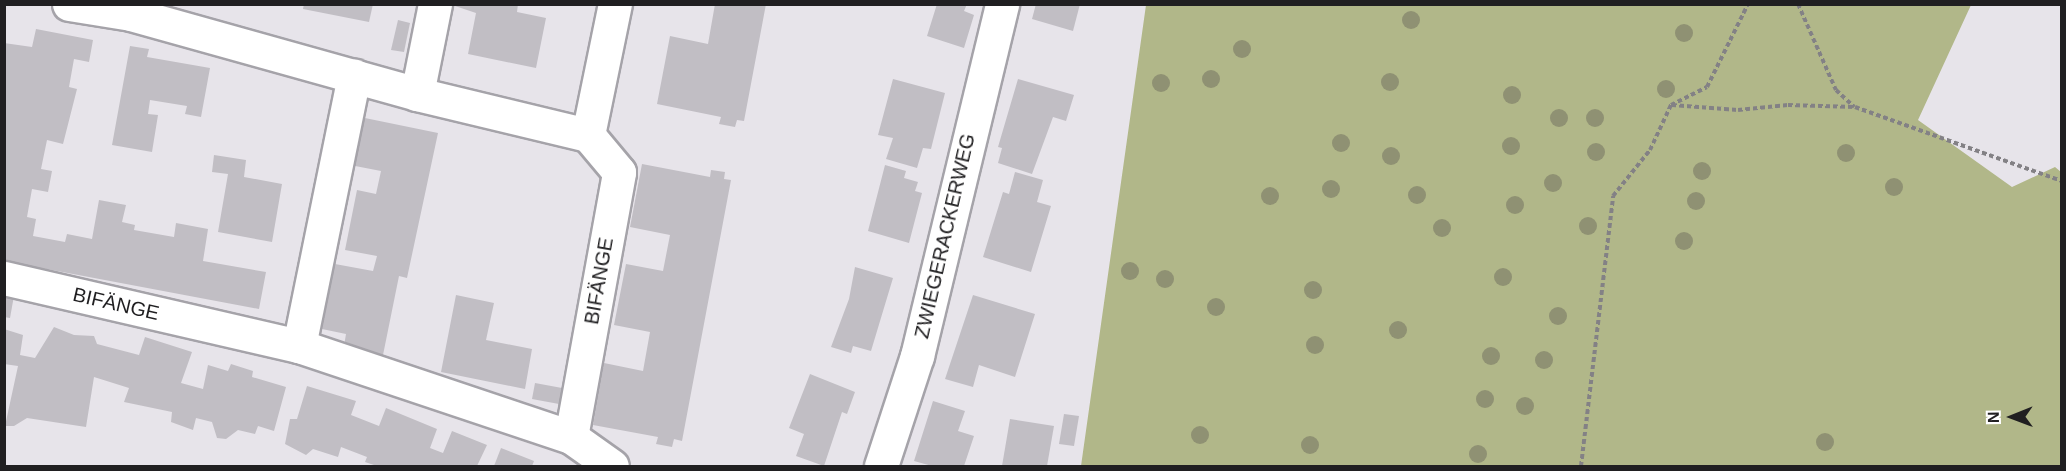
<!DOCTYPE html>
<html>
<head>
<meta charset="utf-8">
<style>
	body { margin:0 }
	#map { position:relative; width:2066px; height:471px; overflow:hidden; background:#e7e4ea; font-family:Arial,sans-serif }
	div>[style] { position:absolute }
	.green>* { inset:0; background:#b1b789 }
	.building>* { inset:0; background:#c1bec4 }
	.path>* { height:4px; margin-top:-2px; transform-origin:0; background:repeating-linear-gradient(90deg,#838185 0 4.5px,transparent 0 7.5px) }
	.roads { filter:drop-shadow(2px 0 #a5a3a9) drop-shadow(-2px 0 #a5a3a9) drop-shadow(0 2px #a5a3a9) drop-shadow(0 -2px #a5a3a9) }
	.minor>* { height:33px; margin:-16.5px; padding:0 16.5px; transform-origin:16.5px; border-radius:16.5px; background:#fff }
	.trees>* { width:18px; height:18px; margin:-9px; border-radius:50%; background:#8f9173 }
	span { translate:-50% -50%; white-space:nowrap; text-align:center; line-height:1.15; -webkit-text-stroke:6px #fff; paint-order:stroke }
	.street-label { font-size:20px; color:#201f21 }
	.frame { position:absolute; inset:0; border:6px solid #201f21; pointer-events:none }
	.north { position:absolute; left:1982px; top:387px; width:60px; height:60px; -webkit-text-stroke:4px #fff; paint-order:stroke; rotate:269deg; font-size:16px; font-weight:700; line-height:24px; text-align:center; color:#201f21 }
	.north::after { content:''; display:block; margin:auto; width:21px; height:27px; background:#201f21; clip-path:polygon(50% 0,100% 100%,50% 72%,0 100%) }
</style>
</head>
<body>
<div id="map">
	<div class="green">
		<div style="clip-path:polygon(1146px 5px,1971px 5px,1918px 120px,2012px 187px,2055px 167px,2061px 172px,2061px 466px,1081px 466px)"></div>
	</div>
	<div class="building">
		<div style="clip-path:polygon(304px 4px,373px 4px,369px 22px,303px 9px)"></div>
		<div style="clip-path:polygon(449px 4px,518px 4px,517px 12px,546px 18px,536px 68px,468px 54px,476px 13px)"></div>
		<div style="clip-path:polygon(715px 4px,766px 4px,744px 121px,737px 120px,735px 127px,719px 124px,721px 117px,657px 104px,670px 36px,708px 44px)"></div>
		<div style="clip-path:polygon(937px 4px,967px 4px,964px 11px,974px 15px,964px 48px,927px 36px)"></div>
		<div style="clip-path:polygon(1036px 4px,1080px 4px,1073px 31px,1032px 19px)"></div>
		<div style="clip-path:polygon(398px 20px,410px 23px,404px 52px,391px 50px)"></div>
		<div style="clip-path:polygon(36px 29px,93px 40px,89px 62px,74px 59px,69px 87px,77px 89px,63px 144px,47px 140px,41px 169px,52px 171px,48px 192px,32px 189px,27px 217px,36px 219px,33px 236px,65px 242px,67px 234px,92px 239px,99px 200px,126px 205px,122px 222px,135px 225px,134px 230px,174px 237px,176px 223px,208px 229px,203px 261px,266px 272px,259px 309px,4px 261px,4px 43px,32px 47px)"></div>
		<div style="clip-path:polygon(130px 46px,149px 49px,147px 57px,210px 68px,201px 117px,185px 114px,187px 106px,150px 100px,148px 114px,158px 115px,152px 152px,112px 145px)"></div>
		<div style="clip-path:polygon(893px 79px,945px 93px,931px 149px,923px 148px,917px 168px,886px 159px,893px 138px,878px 135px)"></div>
		<div style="clip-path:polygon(1018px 79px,1074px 95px,1066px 121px,1053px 117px,1032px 174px,998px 163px,1002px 148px,998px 147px)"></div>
		<div style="clip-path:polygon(360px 117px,438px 133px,407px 278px,399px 276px,383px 355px,344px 346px,346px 334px,322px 329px,335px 264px,373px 271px,377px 256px,345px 250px,357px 190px,376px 194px,381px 171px,350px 165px)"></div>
		<div style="clip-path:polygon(214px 155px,246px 160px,244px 177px,282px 184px,272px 242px,218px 232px,228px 174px,212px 172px)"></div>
		<div style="clip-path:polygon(642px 164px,710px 177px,711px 170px,725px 172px,724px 179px,731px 180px,682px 441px,674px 439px,672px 447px,656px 444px,658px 437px,593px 425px,604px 363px,643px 371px,650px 332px,614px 325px,626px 264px,663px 271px,670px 235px,630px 227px)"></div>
		<div style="clip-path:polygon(885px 165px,906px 171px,904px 178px,918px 182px,915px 191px,922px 193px,909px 243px,868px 231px)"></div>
		<div style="clip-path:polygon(1015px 172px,1043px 180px,1037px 202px,1051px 206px,1031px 272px,983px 257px,1003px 192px,1009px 194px)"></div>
		<div style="clip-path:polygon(855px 267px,893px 278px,871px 351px,853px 346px,851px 353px,831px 347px,849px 299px)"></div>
		<div style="clip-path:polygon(4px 289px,15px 290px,10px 318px,4px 317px)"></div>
		<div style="clip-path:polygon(456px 295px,494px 303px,486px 340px,532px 349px,525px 389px,441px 372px)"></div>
		<div style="clip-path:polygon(973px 295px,1035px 314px,1015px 377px,979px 365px,973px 387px,945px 379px)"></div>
		<div style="clip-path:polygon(54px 327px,74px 335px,94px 336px,97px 344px,139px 355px,145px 337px,192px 352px,181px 383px,203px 389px,208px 365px,228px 371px,231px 364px,253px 371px,252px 377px,286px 387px,274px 431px,258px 426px,255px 434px,238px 430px,226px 439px,217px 438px,212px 422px,196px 418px,193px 430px,171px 422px,172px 412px,124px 402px,129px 388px,94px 377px,86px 427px,27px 418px,14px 426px,5px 426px,18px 366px,4px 364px,4px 329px,23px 335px,20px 355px,35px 358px)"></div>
		<div style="clip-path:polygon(810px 374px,855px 392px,847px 414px,842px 412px,824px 466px,796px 456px,804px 434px,789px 428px)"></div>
		<div style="clip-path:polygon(535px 383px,562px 388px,559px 404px,532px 399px)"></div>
		<div style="clip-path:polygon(307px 386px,356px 401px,351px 415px,379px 426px,386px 408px,437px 429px,430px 448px,443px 453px,452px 431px,487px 445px,477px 466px,377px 466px,365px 462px,367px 457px,341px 447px,338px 457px,313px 449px,306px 455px,285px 444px,290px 419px,297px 419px)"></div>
		<div style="clip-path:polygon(933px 401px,965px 411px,958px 431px,974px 436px,964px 466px,932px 466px,914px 461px)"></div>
		<div style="clip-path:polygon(1064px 414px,1079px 416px,1074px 446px,1059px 444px)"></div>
		<div style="clip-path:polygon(1010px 419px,1054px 426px,1047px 466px,1002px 466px)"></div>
		<div style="clip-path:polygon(501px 448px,534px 461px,532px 466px,494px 466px)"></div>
	</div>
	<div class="path">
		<div style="left:1798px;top:4px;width:94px;rotate:66.2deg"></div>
		<div style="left:1836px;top:90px;width:25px;rotate:43deg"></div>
		<div style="left:1672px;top:105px;width:66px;rotate:4.3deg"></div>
		<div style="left:1738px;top:110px;width:50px;rotate:-5.7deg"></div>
		<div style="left:1788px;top:105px;width:67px;rotate:1.7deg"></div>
		<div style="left:1855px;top:107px;width:220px;rotate:19.7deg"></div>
		<div style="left:1581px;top:466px;width:272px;rotate:-83.2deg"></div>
		<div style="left:1613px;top:196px;width:59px;rotate:-51.2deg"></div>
		<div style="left:1650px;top:150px;width:50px;rotate:-65deg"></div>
		<div style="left:1671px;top:105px;width:40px;rotate:-26.6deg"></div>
		<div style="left:1707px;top:87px;width:93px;rotate:-63.7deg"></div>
	</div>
	<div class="roads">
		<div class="minor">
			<div style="left:69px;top:4px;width:63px;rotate:9.2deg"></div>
			<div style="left:131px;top:14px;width:297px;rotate:15.6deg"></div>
			<div style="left:417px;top:94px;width:176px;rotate:13.5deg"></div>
			<div style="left:588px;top:135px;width:134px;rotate:-78.4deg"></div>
			<div style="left:417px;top:94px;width:92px;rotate:-78.7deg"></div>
			<div style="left:4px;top:278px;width:303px;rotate:13deg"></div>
			<div style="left:299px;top:346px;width:276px;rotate:-78.5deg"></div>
			<div style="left:299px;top:346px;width:287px;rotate:18.5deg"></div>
			<div style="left:571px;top:437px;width:50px;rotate:35.3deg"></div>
			<div style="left:571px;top:437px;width:269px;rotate:-79.7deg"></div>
			<div style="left:619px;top:172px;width:48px;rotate:-130deg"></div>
			<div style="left:881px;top:466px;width:116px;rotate:-71.9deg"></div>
			<div style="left:917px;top:356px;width:362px;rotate:-76.4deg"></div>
		</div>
	</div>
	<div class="trees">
		<div style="left:1411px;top:20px"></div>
		<div style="left:1684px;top:33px"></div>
		<div style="left:1242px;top:49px"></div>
		<div style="left:1211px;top:79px"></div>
		<div style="left:1390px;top:82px"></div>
		<div style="left:1161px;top:83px"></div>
		<div style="left:1666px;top:89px"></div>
		<div style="left:1512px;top:95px"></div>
		<div style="left:1559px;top:118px"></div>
		<div style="left:1595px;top:118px"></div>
		<div style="left:1341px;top:143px"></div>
		<div style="left:1511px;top:146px"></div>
		<div style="left:1596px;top:152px"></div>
		<div style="left:1846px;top:153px"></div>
		<div style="left:1391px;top:156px"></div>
		<div style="left:1702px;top:171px"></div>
		<div style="left:1553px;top:183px"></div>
		<div style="left:1894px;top:187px"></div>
		<div style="left:1331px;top:189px"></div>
		<div style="left:1417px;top:195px"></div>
		<div style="left:1270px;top:196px"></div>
		<div style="left:1696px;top:201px"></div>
		<div style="left:1515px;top:205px"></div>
		<div style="left:1588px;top:226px"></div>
		<div style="left:1442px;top:228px"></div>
		<div style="left:1684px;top:241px"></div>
		<div style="left:1130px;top:271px"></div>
		<div style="left:1503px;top:277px"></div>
		<div style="left:1165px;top:279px"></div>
		<div style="left:1313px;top:290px"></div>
		<div style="left:1216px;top:307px"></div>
		<div style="left:1558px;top:316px"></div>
		<div style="left:1398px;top:330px"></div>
		<div style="left:1315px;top:345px"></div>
		<div style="left:1491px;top:356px"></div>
		<div style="left:1544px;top:360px"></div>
		<div style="left:1485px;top:399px"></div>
		<div style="left:1525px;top:406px"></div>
		<div style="left:1200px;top:435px"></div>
		<div style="left:1825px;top:442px"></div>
		<div style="left:1310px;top:445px"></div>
		<div style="left:1478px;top:454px"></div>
	</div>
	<div class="street-label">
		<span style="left:945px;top:236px;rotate:-77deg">ZWIEGERACKERWEG</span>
		<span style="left:599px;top:281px;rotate:-80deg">BIFÄNGE</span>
		<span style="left:116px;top:304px;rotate:13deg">BIFÄNGE</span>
	</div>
	<div class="frame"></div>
	<div class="north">N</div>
</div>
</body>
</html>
